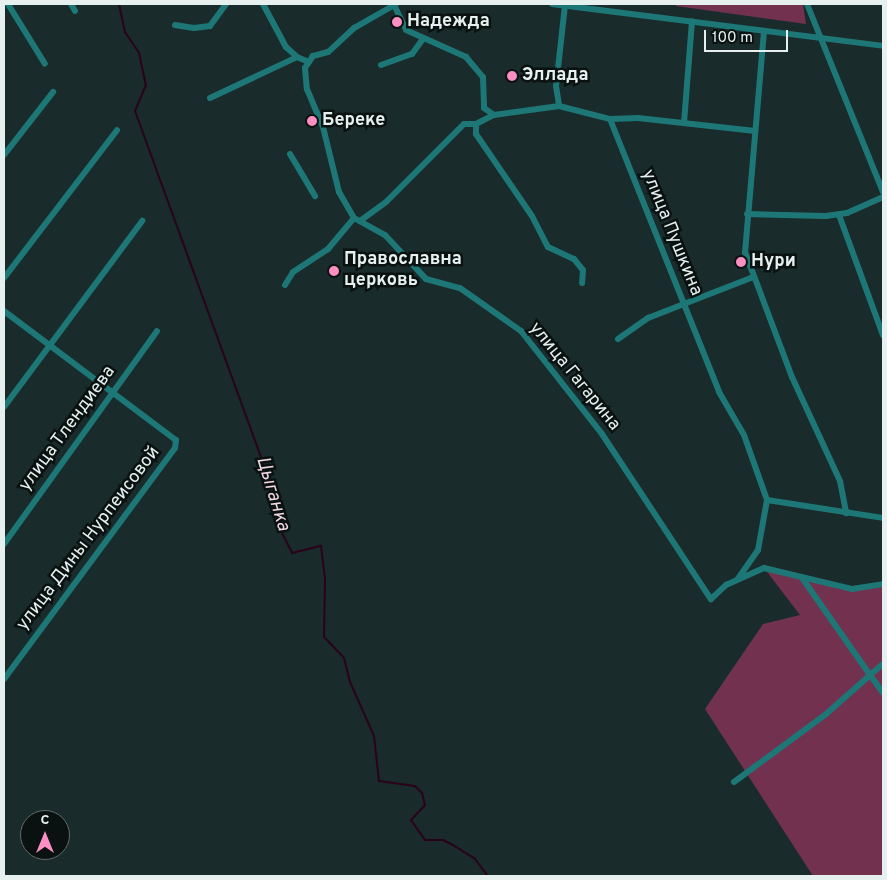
<!DOCTYPE html>
<html>
<head>
<meta charset="utf-8">
<style>
	body { margin:0 }
	#map { position:relative; width:887px; height:880px; overflow:hidden; background:#192b2a; font-family:Overpass,sans-serif }
	div>[style] { position:absolute }
	.green>* { inset:0; background:#71314f }
	.stream>* { height:2px; margin:-1px; padding:0 1px; transform-origin:1px; border-radius:1px; background:#2a0318 }
	.minor>* { height:6px; margin:-3px; padding:0 3px; transform-origin:3px; border-radius:3px; background:#1e7777 }
	.dots>* { width:14px; height:14px; translate:-50% -50%; box-sizing:border-box; border:2px solid #0a1211; border-radius:50% }
	span { translate:-50% -50%; white-space:nowrap; text-align:center; line-height:1.15; -webkit-text-stroke:5px #0a1211; paint-order:stroke }
	.poi-label { font-size:18px; color:#e5f0ef; font-weight:700 }
	.left { translate:0 -50%; text-align:left }
	.street-label { font-size:18px; color:#e5f0ef }
	.water-label { font-size:19px; color:#f0d7e1; font-style:italic }
	.frame { position:absolute; inset:0; border:5px solid #e5f0ef; pointer-events:none }
	.north { position:absolute; left:20px; top:810px; width:50px; height:50px; box-sizing:border-box; background:#0a1211; border:1px solid #626b6a; border-radius:50%; rotate:0deg; font-size:14px; font-weight:700; line-height:20px; text-align:center; color:#e5f0ef }
	.north::after { content:''; display:block; margin:auto; width:18px; height:22px; background:#fc8fc1; clip-path:polygon(50% 0,100% 100%,50% 72%,0 100%) }
	.scale { position:absolute; left:704px; top:30px; width:84px; height:22px; box-sizing:border-box; border:2px solid #e5f0ef; border-top:0; padding-left:6px; font-size:15px; line-height:18px; white-space:nowrap; color:#e5f0ef; -webkit-text-stroke:4px #0a1211; paint-order:stroke }
</style>
</head>
<body>
<div id="map">
	<div class="green">
		<div style="clip-path:polygon(676px 4px,803px 4px,806px 24px,676px 6px)"></div>
		<div style="clip-path:polygon(764px 568px,852px 589px,883px 584px,883px 876px,813px 876px,705px 709px,763px 624px,800px 615px)"></div>
	</div>
	<div class="stream">
		<div style="left:119px;top:4px;width:29px;rotate:78deg"></div>
		<div style="left:125px;top:32px;width:25px;rotate:56deg"></div>
		<div style="left:139px;top:53px;width:33px;rotate:78deg"></div>
		<div style="left:146px;top:85px;width:28px;rotate:113deg"></div>
		<div style="left:135px;top:111px;width:365px;rotate:70deg"></div>
		<div style="left:260px;top:454px;width:80px;rotate:74.7deg"></div>
		<div style="left:281px;top:531px;width:25px;rotate:63deg"></div>
		<div style="left:292px;top:553px;width:30px;rotate:-14deg"></div>
		<div style="left:321px;top:546px;width:34px;rotate:83deg"></div>
		<div style="left:325px;top:580px;width:57px;rotate:91deg"></div>
		<div style="left:324px;top:637px;width:29px;rotate:46deg"></div>
		<div style="left:344px;top:658px;width:25px;rotate:76deg"></div>
		<div style="left:350px;top:682px;width:59px;rotate:66deg"></div>
		<div style="left:374px;top:736px;width:45px;rotate:83.7deg"></div>
		<div style="left:379px;top:781px;width:36px;rotate:8deg"></div>
		<div style="left:415px;top:786px;width:10px;rotate:45deg"></div>
		<div style="left:422px;top:793px;width:12px;rotate:76deg"></div>
		<div style="left:425px;top:805px;width:21px;rotate:133deg"></div>
		<div style="left:411px;top:820px;width:24px;rotate:55deg"></div>
		<div style="left:425px;top:840px;width:18px"></div>
		<div style="left:443px;top:840px;width:11px;rotate:27deg"></div>
		<div style="left:453px;top:845px;width:26px;rotate:32deg"></div>
		<div style="left:475px;top:859px;width:21px;rotate:53deg"></div>
	</div>
	<div class="minor">
		<div style="left:8px;top:4px;width:70px;rotate:58.3deg"></div>
		<div style="left:71px;top:4px;width:8px;rotate:60deg"></div>
		<div style="left:263px;top:4px;width:49px;rotate:61.9deg"></div>
		<div style="left:286px;top:47px;width:15px;rotate:42deg"></div>
		<div style="left:297px;top:57px;width:13px;rotate:23deg"></div>
		<div style="left:396px;top:4px;width:48px;rotate:150.3deg"></div>
		<div style="left:354px;top:28px;width:35px;rotate:137deg"></div>
		<div style="left:328px;top:52px;width:16px;rotate:165deg"></div>
		<div style="left:313px;top:56px;width:14px;rotate:124deg"></div>
		<div style="left:305px;top:68px;width:21px;rotate:85deg"></div>
		<div style="left:307px;top:89px;width:41px;rotate:67.2deg"></div>
		<div style="left:323px;top:127px;width:67px;rotate:76.2deg"></div>
		<div style="left:339px;top:192px;width:30px;rotate:60deg"></div>
		<div style="left:354px;top:218px;width:35px;rotate:29deg"></div>
		<div style="left:385px;top:235px;width:60px;rotate:47deg"></div>
		<div style="left:426px;top:279px;width:35px;rotate:15deg"></div>
		<div style="left:460px;top:288px;width:75px;rotate:35.2deg"></div>
		<div style="left:521px;top:331px;width:131px;rotate:51.8deg"></div>
		<div style="left:602px;top:434px;width:198px;rotate:56.6deg"></div>
		<div style="left:711px;top:599px;width:21px;rotate:-43deg"></div>
		<div style="left:726px;top:585px;width:42px;rotate:-24.1deg"></div>
		<div style="left:764px;top:568px;width:90px;rotate:13.4deg"></div>
		<div style="left:852px;top:589px;width:31px;rotate:-9deg"></div>
		<div style="left:552px;top:4px;width:334px;rotate:7.2deg"></div>
		<div style="left:807px;top:4px;width:203px;rotate:68deg"></div>
		<div style="left:565px;top:5px;width:81px;rotate:96.3deg"></div>
		<div style="left:556px;top:86px;width:20px;rotate:81deg"></div>
		<div style="left:559px;top:106px;width:53px;rotate:14.3deg"></div>
		<div style="left:610px;top:119px;width:294px;rotate:68.2deg"></div>
		<div style="left:719px;top:392px;width:50px;rotate:59.8deg"></div>
		<div style="left:744px;top:435px;width:69px;rotate:70.5deg"></div>
		<div style="left:767px;top:500px;width:51px;rotate:100.2deg"></div>
		<div style="left:758px;top:550px;width:35px;rotate:125deg"></div>
		<div style="left:395px;top:7px;width:25px;rotate:64deg"></div>
		<div style="left:406px;top:30px;width:66px;rotate:24.2deg"></div>
		<div style="left:466px;top:57px;width:26px;rotate:50deg"></div>
		<div style="left:483px;top:77px;width:31px;rotate:88deg"></div>
		<div style="left:484px;top:108px;width:12px;rotate:35deg"></div>
		<div style="left:494px;top:115px;width:66px;rotate:-7.9deg"></div>
		<div style="left:175px;top:25px;width:19px;rotate:9deg"></div>
		<div style="left:194px;top:28px;width:16px;rotate:-7deg"></div>
		<div style="left:210px;top:26px;width:27px;rotate:-54deg"></div>
		<div style="left:764px;top:31px;width:222px;rotate:94.9deg"></div>
		<div style="left:745px;top:252px;width:134px;rotate:69.4deg"></div>
		<div style="left:792px;top:377px;width:115px;rotate:65.2deg"></div>
		<div style="left:840px;top:481px;width:33px;rotate:79deg"></div>
		<div style="left:381px;top:65px;width:33px;rotate:-20deg"></div>
		<div style="left:412px;top:54px;width:19px;rotate:-54deg"></div>
		<div style="left:210px;top:98px;width:96px;rotate:-25.2deg"></div>
		<div style="left:610px;top:119px;width:28px;rotate:-2deg"></div>
		<div style="left:638px;top:118px;width:118px;rotate:6.3deg"></div>
		<div style="left:684px;top:123px;width:102px;rotate:-85.5deg"></div>
		<div style="left:476px;top:124px;width:10px;rotate:90deg"></div>
		<div style="left:476px;top:134px;width:99px;rotate:55.7deg"></div>
		<div style="left:532px;top:216px;width:35px;rotate:63deg"></div>
		<div style="left:548px;top:247px;width:29px;rotate:25deg"></div>
		<div style="left:574px;top:259px;width:14px;rotate:51deg"></div>
		<div style="left:583px;top:270px;width:13px;rotate:94deg"></div>
		<div style="left:476px;top:124px;width:20px;rotate:-27deg"></div>
		<div style="left:290px;top:154px;width:49px;rotate:59.2deg"></div>
		<div style="left:4px;top:155px;width:80px;rotate:-52.1deg"></div>
		<div style="left:747px;top:214px;width:79px;rotate:1.5deg"></div>
		<div style="left:826px;top:216px;width:21px;rotate:-8deg"></div>
		<div style="left:847px;top:213px;width:39px;rotate:-24deg"></div>
		<div style="left:839px;top:215px;width:128px;rotate:69.9deg"></div>
		<div style="left:360px;top:221px;width:32px;rotate:-36deg"></div>
		<div style="left:386px;top:202px;width:110px;rotate:-45deg"></div>
		<div style="left:464px;top:124px;width:12px"></div>
		<div style="left:4px;top:278px;width:186px;rotate:-52.6deg"></div>
		<div style="left:285px;top:285px;width:15px;rotate:-58deg"></div>
		<div style="left:293px;top:272px;width:42px;rotate:-33.3deg"></div>
		<div style="left:328px;top:249px;width:40px;rotate:-50deg"></div>
		<div style="left:4px;top:311px;width:215px;rotate:36.9deg"></div>
		<div style="left:176px;top:440px;width:8px;rotate:97deg"></div>
		<div style="left:175px;top:448px;width:287px;rotate:126.5deg"></div>
		<div style="left:618px;top:339px;width:37px;rotate:-35deg"></div>
		<div style="left:648px;top:318px;width:113px;rotate:-21.3deg"></div>
		<div style="left:4px;top:407px;width:232px;rotate:-53.4deg"></div>
		<div style="left:767px;top:500px;width:117px;rotate:8.8deg"></div>
		<div style="left:4px;top:544px;width:262px;rotate:-54.3deg"></div>
		<div style="left:883px;top:664px;width:17px;rotate:140deg"></div>
		<div style="left:870px;top:675px;width:22px;rotate:54deg"></div>
		<div style="left:734px;top:782px;width:113px;rotate:-36.4deg"></div>
		<div style="left:825px;top:715px;width:60px;rotate:-41.6deg"></div>
		<div style="left:870px;top:675px;width:118px;rotate:-125deg"></div>
	</div>
	<div class="dots">
		<div style="left:397px;top:22px;background:#fc8fc1"></div>
		<div style="left:512px;top:76px;background:#fc8fc1"></div>
		<div style="left:312px;top:121px;background:#fc8fc1"></div>
		<div style="left:741px;top:262px;background:#fc8fc1"></div>
		<div style="left:334px;top:271px;background:#fc8fc1"></div>
	</div>
	<div class="poi-label">
		<span class="left" style="left:407px;top:22px">Надежда</span>
		<span class="left" style="left:522px;top:76px">Эллада</span>
		<span class="left" style="left:322px;top:121px">Береке</span>
		<span class="left" style="left:344px;top:271px">Православна<br>церковь</span>
		<span class="left" style="left:751px;top:262px">Нури</span>
	</div>
	<div class="street-label">
		<span style="left:671px;top:233px;rotate:68deg">улица Пушкина</span>
		<span style="left:574px;top:377px;rotate:51deg">улица Гагарина</span>
		<span style="left:68px;top:429px;rotate:-54deg">улица Тлендиева</span>
		<span style="left:89px;top:539px;rotate:-53deg">улица Дины Нурпеисовой</span>
	</div>
	<div class="water-label">
		<span style="left:272px;top:494px;rotate:73deg">Цыганка</span>
	</div>
	<div class="frame"></div>
	<div class="north">С</div>
	<div class="scale">100 m</div>
</div>
</body>
</html>
